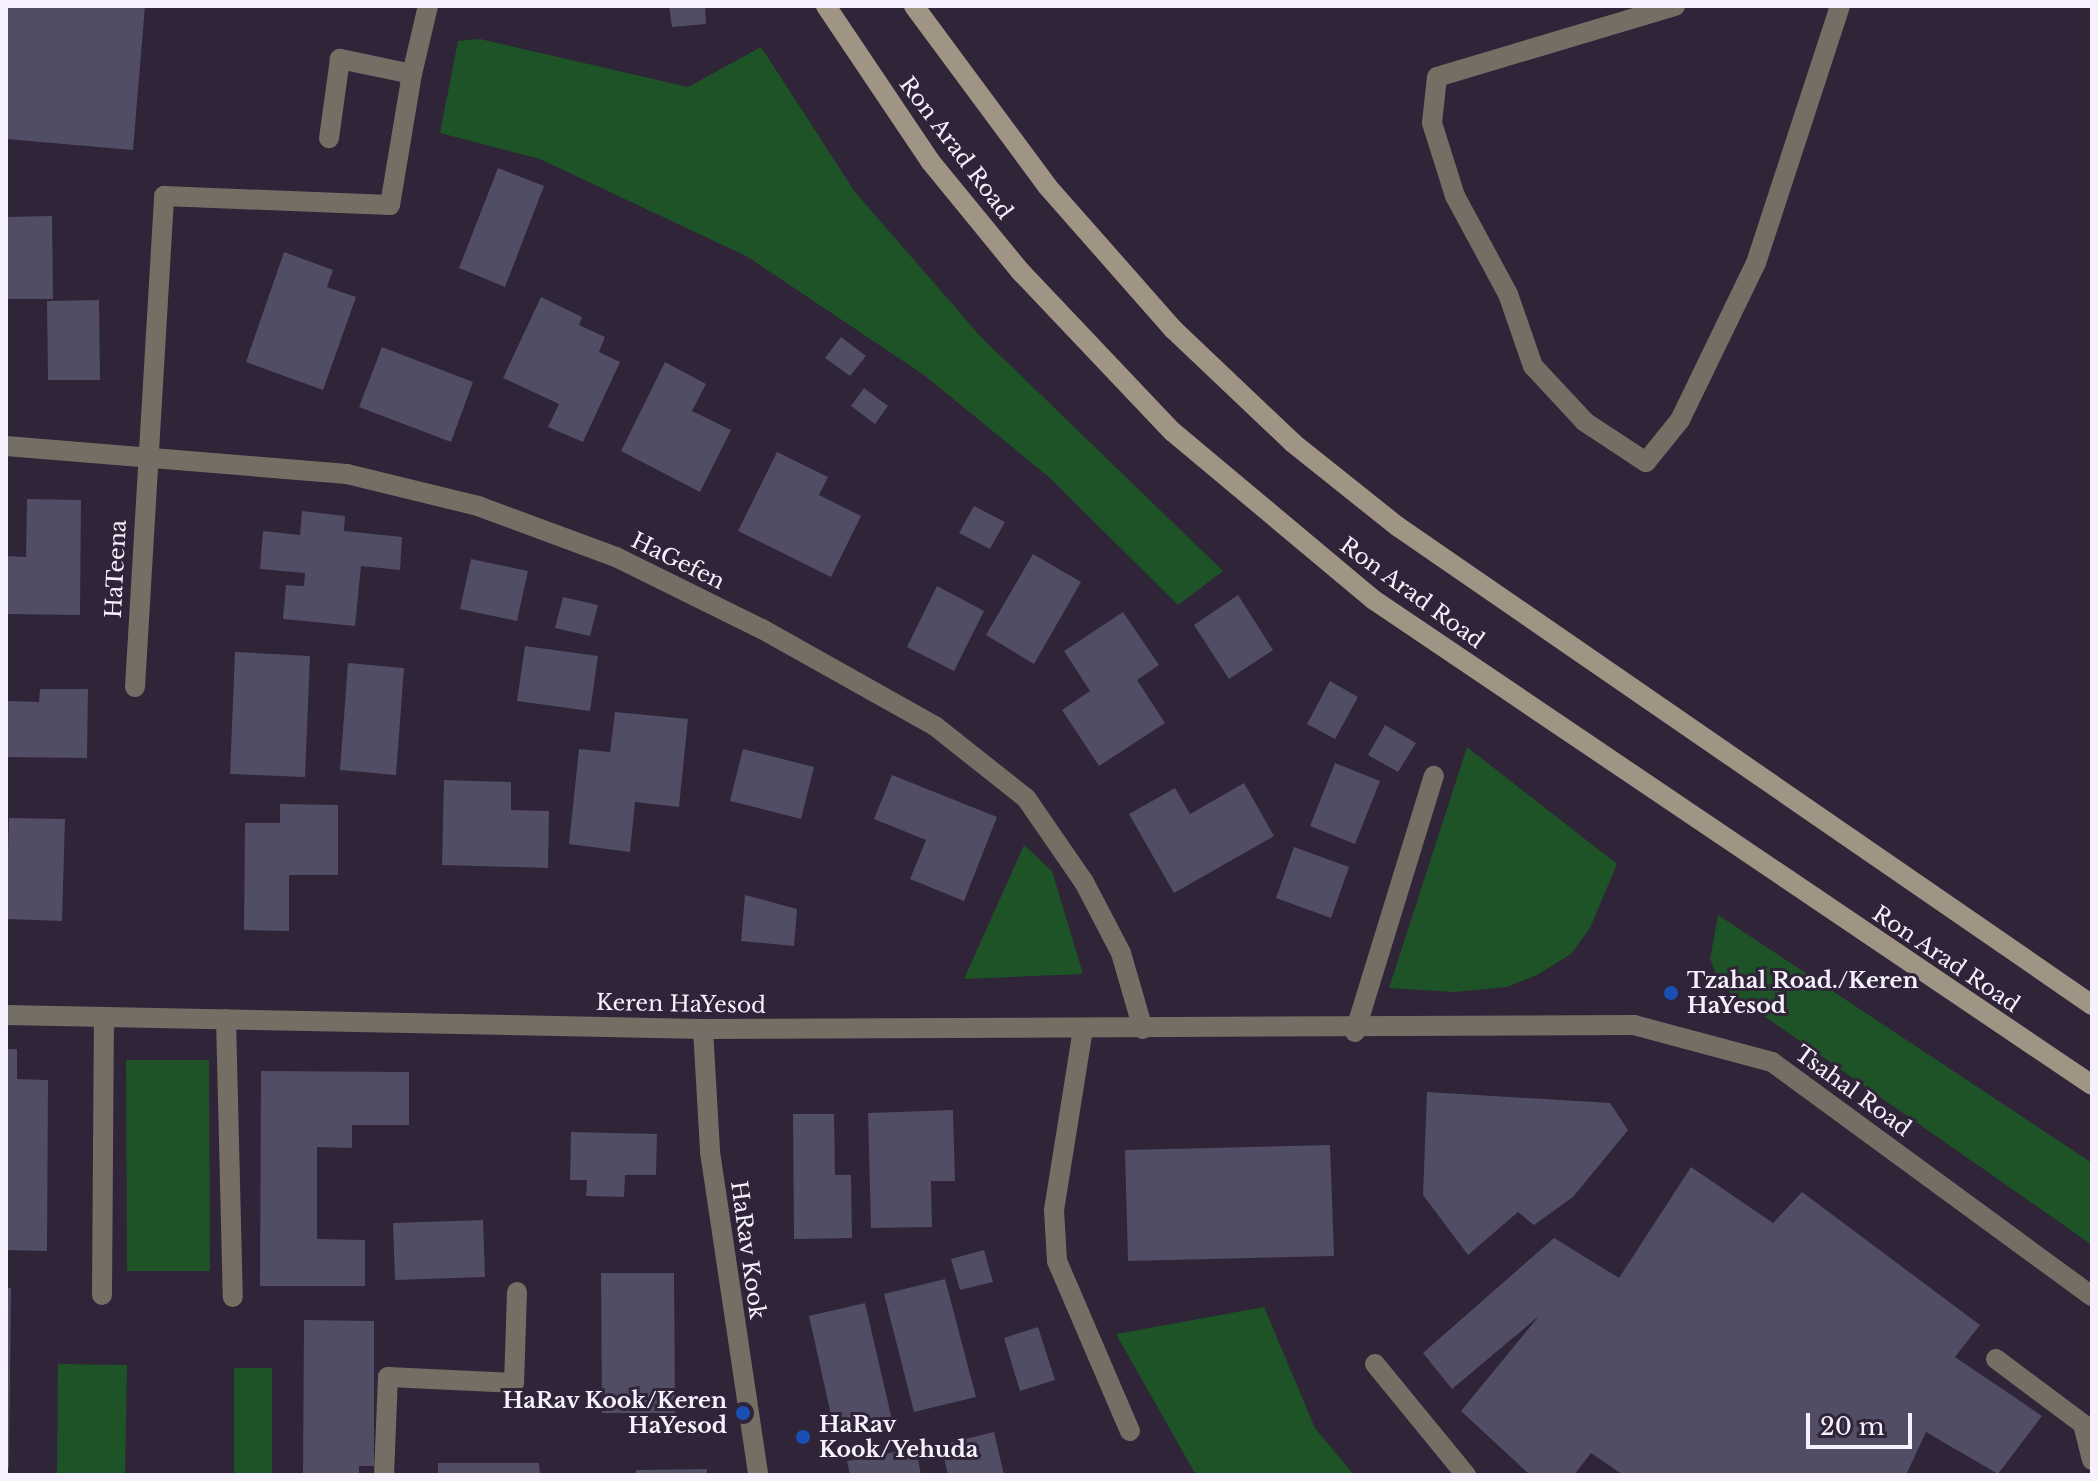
<!DOCTYPE html>
<html>
<head>
<meta charset="utf-8">
<style>
	body { margin:0 }
	#map { position:relative; width:2098px; height:1481px; overflow:hidden; background:#2f2438; font-family:"Libre Baskerville",serif }
	div>[style] { position:absolute }
	.green>* { inset:0; background:#1d5326 }
	.building>* { inset:0; background:#504d65 }
	.lane>* { height:20px; margin:-10px; padding:0 10px; transform-origin:10px; border-radius:10px; background:#756e64 }
	.street>* { height:20px; margin:-10px; padding:0 10px; transform-origin:10px; border-radius:10px; background:#756e64 }
	.secondary>* { height:20px; margin:-10px; padding:0 10px; transform-origin:10px; border-radius:10px; background:#a09484 }
	.dots>* { width:22px; height:22px; translate:-50% -50%; box-sizing:border-box; border:4px solid #2f2438; border-radius:50% }
	span { translate:-50% -50%; white-space:nowrap; text-align:center; line-height:1.15; -webkit-text-stroke:6px #2f2438; paint-order:stroke }
	.street-label { font-size:22px; color:#f7f0fe }
	.poi-label { font-size:22px; color:#f7f0fe; font-weight:700 }
	.left { translate:0 -50%; text-align:left }
	.right { translate:-100% -50%; text-align:right }
	.frame { position:absolute; inset:0; border:8px solid #f7f0fe; pointer-events:none }
	.scale { position:absolute; left:1806px; top:1413px; width:106px; height:36px; box-sizing:border-box; border:4px solid #f7f0fe; border-top:0; padding-left:10px; font-size:24px; line-height:28px; white-space:nowrap; color:#f7f0fe; -webkit-text-stroke:6px #2f2438; paint-order:stroke }
</style>
</head>
<body>
<div id="map">
	<div class="green">
		<div style="clip-path:polygon(480px 39px,688px 87px,761px 47px,855px 192px,981px 337px,1223px 571px,1178px 605px,1050px 478px,924px 375px,748px 257px,540px 159px,440px 133px,458px 41px)"></div>
		<div style="clip-path:polygon(1467px 747px,1617px 864px,1590px 928px,1571px 954px,1537px 975px,1507px 987px,1454px 992px,1389px 988px)"></div>
		<div style="clip-path:polygon(1024px 845px,1052px 871px,1083px 974px,964px 979px)"></div>
		<div style="clip-path:polygon(1718px 915px,2092px 1163px,2092px 1245px,1721px 986px,1710px 959px)"></div>
		<div style="clip-path:polygon(126px 1060px,209px 1060px,210px 1271px,127px 1271px)"></div>
		<div style="clip-path:polygon(1264px 1307px,1315px 1428px,1354px 1475px,1196px 1475px,1116px 1334px)"></div>
		<div style="clip-path:polygon(58px 1364px,127px 1365px,125px 1475px,57px 1475px)"></div>
		<div style="clip-path:polygon(234px 1368px,272px 1368px,272px 1475px,234px 1475px)"></div>
	</div>
	<div class="building">
		<div style="clip-path:polygon(6px 6px,145px 6px,133px 150px,6px 139px)"></div>
		<div style="clip-path:polygon(669px 6px,705px 6px,706px 24px,672px 27px)"></div>
		<div style="clip-path:polygon(498px 168px,544px 186px,505px 287px,459px 268px)"></div>
		<div style="clip-path:polygon(52px 216px,53px 299px,6px 299px,6px 217px)"></div>
		<div style="clip-path:polygon(284px 252px,333px 270px,327px 287px,356px 297px,323px 390px,246px 362px)"></div>
		<div style="clip-path:polygon(541px 297px,582px 317px,579px 325px,605px 337px,599px 352px,620px 362px,583px 442px,548px 427px,559px 404px,503px 378px)"></div>
		<div style="clip-path:polygon(99px 300px,100px 380px,48px 380px,47px 301px)"></div>
		<div style="clip-path:polygon(841px 337px,866px 356px,850px 376px,825px 358px)"></div>
		<div style="clip-path:polygon(382px 347px,473px 382px,451px 442px,359px 407px)"></div>
		<div style="clip-path:polygon(665px 362px,706px 384px,692px 411px,731px 430px,700px 492px,621px 451px)"></div>
		<div style="clip-path:polygon(864px 388px,888px 406px,875px 424px,851px 406px)"></div>
		<div style="clip-path:polygon(777px 452px,828px 477px,819px 495px,861px 516px,831px 577px,738px 531px)"></div>
		<div style="clip-path:polygon(27px 499px,81px 500px,80px 615px,6px 614px,6px 556px,26px 557px)"></div>
		<div style="clip-path:polygon(974px 506px,1005px 522px,990px 549px,959px 533px)"></div>
		<div style="clip-path:polygon(302px 511px,345px 516px,344px 531px,402px 537px,400px 570px,361px 566px,355px 626px,283px 619px,286px 585px,304px 586px,305px 573px,260px 569px,263px 531px,300px 535px)"></div>
		<div style="clip-path:polygon(1033px 554px,1081px 582px,1034px 664px,986px 635px)"></div>
		<div style="clip-path:polygon(471px 559px,528px 571px,517px 621px,460px 609px)"></div>
		<div style="clip-path:polygon(937px 586px,984px 611px,954px 671px,907px 647px)"></div>
		<div style="clip-path:polygon(1238px 595px,1273px 650px,1229px 679px,1194px 625px)"></div>
		<div style="clip-path:polygon(563px 597px,598px 605px,590px 636px,555px 628px)"></div>
		<div style="clip-path:polygon(1123px 612px,1159px 665px,1137px 680px,1165px 723px,1099px 766px,1062px 710px,1090px 691px,1064px 651px)"></div>
		<div style="clip-path:polygon(525px 646px,598px 656px,590px 711px,517px 701px)"></div>
		<div style="clip-path:polygon(235px 652px,310px 656px,305px 777px,230px 774px)"></div>
		<div style="clip-path:polygon(348px 663px,404px 668px,396px 775px,340px 770px)"></div>
		<div style="clip-path:polygon(1330px 681px,1358px 697px,1335px 739px,1307px 724px)"></div>
		<div style="clip-path:polygon(40px 689px,88px 689px,87px 758px,6px 757px,6px 701px,39px 702px)"></div>
		<div style="clip-path:polygon(615px 712px,688px 719px,679px 807px,635px 802px,630px 852px,569px 844px,579px 749px,610px 752px)"></div>
		<div style="clip-path:polygon(1385px 725px,1416px 743px,1398px 772px,1368px 755px)"></div>
		<div style="clip-path:polygon(743px 749px,814px 767px,801px 819px,730px 801px)"></div>
		<div style="clip-path:polygon(1335px 763px,1380px 781px,1355px 844px,1310px 826px)"></div>
		<div style="clip-path:polygon(892px 775px,997px 817px,964px 901px,910px 879px,926px 840px,874px 819px)"></div>
		<div style="clip-path:polygon(444px 780px,511px 782px,511px 810px,549px 811px,548px 868px,442px 865px)"></div>
		<div style="clip-path:polygon(1244px 783px,1274px 836px,1174px 893px,1129px 814px,1175px 788px,1190px 814px)"></div>
		<div style="clip-path:polygon(280px 804px,338px 805px,338px 875px,289px 875px,289px 931px,244px 930px,245px 823px,280px 823px)"></div>
		<div style="clip-path:polygon(9px 818px,65px 819px,62px 921px,6px 919px)"></div>
		<div style="clip-path:polygon(1294px 847px,1349px 867px,1331px 918px,1276px 898px)"></div>
		<div style="clip-path:polygon(745px 895px,797px 909px,794px 946px,741px 941px)"></div>
		<div style="clip-path:polygon(6px 1049px,17px 1049px,17px 1079px,48px 1080px,47px 1251px,6px 1250px)"></div>
		<div style="clip-path:polygon(261px 1071px,409px 1072px,409px 1125px,352px 1125px,352px 1148px,317px 1147px,317px 1239px,365px 1240px,365px 1286px,260px 1286px)"></div>
		<div style="clip-path:polygon(1427px 1092px,1610px 1103px,1628px 1130px,1573px 1197px,1534px 1225px,1518px 1212px,1468px 1255px,1423px 1195px)"></div>
		<div style="clip-path:polygon(953px 1110px,955px 1181px,931px 1181px,932px 1227px,871px 1228px,868px 1113px)"></div>
		<div style="clip-path:polygon(793px 1114px,834px 1114px,835px 1175px,851px 1175px,852px 1238px,794px 1239px)"></div>
		<div style="clip-path:polygon(571px 1132px,657px 1134px,656px 1175px,625px 1175px,624px 1197px,586px 1196px,587px 1180px,570px 1180px)"></div>
		<div style="clip-path:polygon(1330px 1145px,1334px 1256px,1128px 1261px,1125px 1150px)"></div>
		<div style="clip-path:polygon(1691px 1167px,1773px 1223px,1802px 1192px,1980px 1325px,1955px 1357px,2042px 1416px,1998px 1474px,1926px 1432px,1906px 1475px,1623px 1475px,1591px 1453px,1574px 1475px,1530px 1475px,1461px 1411px,1539px 1316px,1452px 1389px,1423px 1353px,1554px 1238px,1619px 1278px)"></div>
		<div style="clip-path:polygon(483px 1220px,485px 1277px,395px 1280px,393px 1223px)"></div>
		<div style="clip-path:polygon(984px 1250px,993px 1282px,960px 1290px,951px 1259px)"></div>
		<div style="clip-path:polygon(601px 1273px,674px 1273px,675px 1413px,602px 1413px)"></div>
		<div style="clip-path:polygon(945px 1279px,976px 1397px,914px 1412px,884px 1294px)"></div>
		<div style="clip-path:polygon(6px 1288px,11px 1288px,9px 1468px,6px 1468px)"></div>
		<div style="clip-path:polygon(865px 1303px,892px 1420px,835px 1433px,809px 1316px)"></div>
		<div style="clip-path:polygon(304px 1320px,374px 1321px,374px 1466px,359px 1466px,359px 1475px,303px 1475px)"></div>
		<div style="clip-path:polygon(1038px 1327px,1055px 1380px,1020px 1391px,1004px 1338px)"></div>
		<div style="clip-path:polygon(994px 1432px,1004px 1475px,948px 1475px,941px 1445px)"></div>
		<div style="clip-path:polygon(916px 1448px,921px 1475px,850px 1475px,847px 1461px)"></div>
		<div style="clip-path:polygon(438px 1463px,539px 1463px,540px 1475px,438px 1475px)"></div>
		<div style="clip-path:polygon(707px 1469px,707px 1475px,636px 1475px,636px 1470px)"></div>
	</div>
	<div class="lane">
		<div style="left:412px;top:74px;width:70px;rotate:-76.8deg"></div>
		<div style="left:164px;top:196px;width:226px;rotate:2.3deg"></div>
		<div style="left:390px;top:205px;width:133px;rotate:-80.5deg"></div>
		<div style="left:412px;top:74px;width:74px;rotate:-168.2deg"></div>
		<div style="left:340px;top:59px;width:80px;rotate:97.9deg"></div>
		<div style="left:1083px;top:1029px;width:183px;rotate:99.1deg"></div>
		<div style="left:1054px;top:1210px;width:51px;rotate:86.6deg"></div>
		<div style="left:1057px;top:1261px;width:185px;rotate:66.8deg"></div>
		<div style="left:1355px;top:1032px;width:268px;rotate:-72.9deg"></div>
		<div style="left:1996px;top:1359px;width:109px;rotate:36.8deg"></div>
		<div style="left:2083px;top:1424px;width:37px;rotate:76deg"></div>
		<div style="left:1375px;top:1364px;width:144px;rotate:50.7deg"></div>
		<div style="left:384px;top:1475px;width:98px;rotate:-87.7deg"></div>
		<div style="left:388px;top:1377px;width:126px;rotate:2.7deg"></div>
		<div style="left:514px;top:1383px;width:91px;rotate:-88.1deg"></div>
	</div>
	<div class="street">
		<div style="left:1675px;top:6px;width:248px;rotate:163.4deg"></div>
		<div style="left:1437px;top:77px;width:46px;rotate:96.2deg"></div>
		<div style="left:1432px;top:123px;width:77px;rotate:72.5deg"></div>
		<div style="left:1455px;top:196px;width:111px;rotate:61.6deg"></div>
		<div style="left:1508px;top:294px;width:76px;rotate:70.9deg"></div>
		<div style="left:1533px;top:366px;width:76px;rotate:47.1deg"></div>
		<div style="left:1585px;top:422px;width:73px;rotate:33.3deg"></div>
		<div style="left:1646px;top:462px;width:54px;rotate:-51deg"></div>
		<div style="left:1680px;top:420px;width:174px;rotate:-64.2deg"></div>
		<div style="left:1756px;top:263px;width:270px;rotate:-71.9deg"></div>
		<div style="left:6px;top:446px;width:342px;rotate:4.7deg"></div>
		<div style="left:347px;top:474px;width:135px;rotate:13.7deg"></div>
		<div style="left:478px;top:506px;width:147px;rotate:20.3deg"></div>
		<div style="left:616px;top:557px;width:163px;rotate:26.3deg"></div>
		<div style="left:762px;top:629px;width:198px;rotate:29.3deg"></div>
		<div style="left:935px;top:726px;width:116px;rotate:38.4deg"></div>
		<div style="left:1026px;top:798px;width:102px;rotate:55.4deg"></div>
		<div style="left:1084px;top:882px;width:80px;rotate:62.5deg"></div>
		<div style="left:1121px;top:953px;width:79px;rotate:73.9deg"></div>
		<div style="left:135px;top:687px;width:492px;rotate:-86.6deg"></div>
		<div style="left:6px;top:1015px;width:697px;rotate:1.15deg"></div>
		<div style="left:703px;top:1029px;width:931px;rotate:-0.25deg"></div>
		<div style="left:1634px;top:1025px;width:143px;rotate:15deg"></div>
		<div style="left:1772px;top:1062px;width:396px;rotate:36.2deg"></div>
		<div style="left:226px;top:1019px;width:278px;rotate:88.6deg"></div>
		<div style="left:703px;top:1029px;width:123px;rotate:86.7deg"></div>
		<div style="left:710px;top:1152px;width:327px;rotate:81.5deg"></div>
		<div style="left:102px;top:1295px;width:277px;rotate:-89.6deg"></div>
	</div>
	<div class="secondary">
		<div style="left:826px;top:6px;width:187px;rotate:56.1deg"></div>
		<div style="left:930px;top:161px;width:142px;rotate:50.7deg"></div>
		<div style="left:1020px;top:271px;width:222px;rotate:46.5deg"></div>
		<div style="left:1173px;top:432px;width:262px;rotate:39.9deg"></div>
		<div style="left:1374px;top:600px;width:866px;rotate:34.04deg"></div>
		<div style="left:914px;top:6px;width:224px;rotate:53.5deg"></div>
		<div style="left:1047px;top:186px;width:191px;rotate:48.6deg"></div>
		<div style="left:1173px;top:329px;width:166px;rotate:43.5deg"></div>
		<div style="left:1293px;top:443px;width:133px;rotate:38.6deg"></div>
		<div style="left:1397px;top:526px;width:844px;rotate:34.57deg"></div>
	</div>
	<div class="dots">
		<div style="left:1671px;top:993px;background:#1a4fb4"></div>
		<div style="left:743px;top:1413px;background:#1a4fb4"></div>
		<div style="left:803px;top:1437px;background:#1a4fb4"></div>
	</div>
	<div class="street-label">
		<span style="left:956px;top:148px;rotate:53deg">Ron Arad Road</span>
		<span style="left:678px;top:561px;rotate:26deg">HaGefen</span>
		<span style="left:116px;top:569px;rotate:-87deg">HaTeena</span>
		<span style="left:1412px;top:593px;rotate:36deg">Ron Arad Road</span>
		<span style="left:1946px;top:959px;rotate:34deg">Ron Arad Road</span>
		<span style="left:681px;top:1004px;rotate:1deg">Keren HaYesod</span>
		<span style="left:1853px;top:1091px;rotate:36deg">Tsahal Road</span>
		<span style="left:748px;top:1250px;rotate:82deg">HaRav Kook</span>
	</div>
	<div class="poi-label">
		<span class="left" style="left:1687px;top:993px">Tzahal Road./Keren<br>HaYesod</span>
		<span class="right" style="left:727px;top:1413px">HaRav Kook/Keren<br>HaYesod</span>
		<span class="left" style="left:819px;top:1437px">HaRav<br>Kook/Yehuda</span>
	</div>
	<div class="frame"></div>
	<div class="scale">20 m</div>
</div>
</body>
</html>
